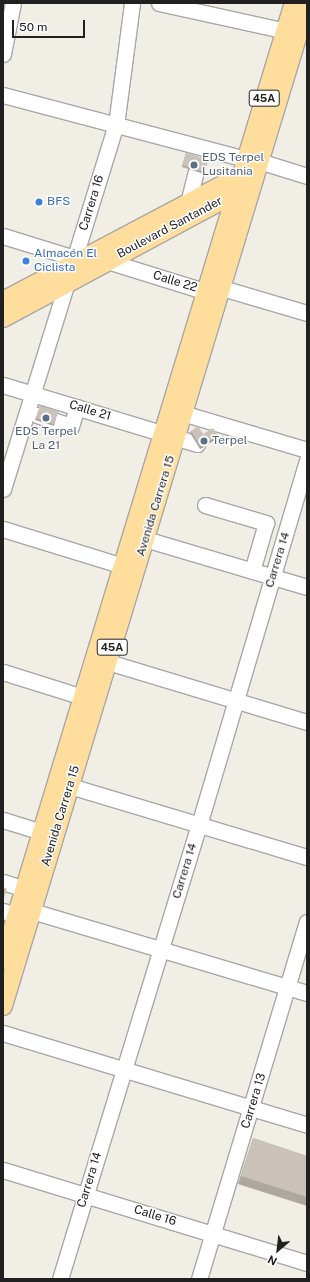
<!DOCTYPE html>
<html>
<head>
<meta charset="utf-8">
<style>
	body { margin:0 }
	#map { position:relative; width:310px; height:1282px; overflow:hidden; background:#f1eee5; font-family:"Public Sans",sans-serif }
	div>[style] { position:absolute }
	.roads { filter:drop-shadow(1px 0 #a7a7a7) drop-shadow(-1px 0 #a7a7a7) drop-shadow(0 1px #a7a7a7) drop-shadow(0 -1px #a7a7a7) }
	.minor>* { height:15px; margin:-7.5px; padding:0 7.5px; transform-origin:7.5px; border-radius:7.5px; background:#fff }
	.major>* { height:18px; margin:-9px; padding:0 9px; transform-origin:9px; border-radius:9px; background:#ffde9d }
	.wall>* { inset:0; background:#aea79e }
	.shaded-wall>* { inset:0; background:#8d8881 }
	.building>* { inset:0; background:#cac2b8 }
	.dots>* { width:11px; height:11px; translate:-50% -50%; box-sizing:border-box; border:2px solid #fff; border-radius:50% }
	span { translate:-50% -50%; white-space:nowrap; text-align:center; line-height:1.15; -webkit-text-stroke:3px #fff; paint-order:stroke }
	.shield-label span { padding:1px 3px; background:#fff; border:1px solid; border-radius:3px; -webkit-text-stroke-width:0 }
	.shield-label { font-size:11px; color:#202020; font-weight:700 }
	.service-label { font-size:12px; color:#4e5e75 }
	.left { translate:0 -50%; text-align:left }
	.shop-label { font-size:12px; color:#366cbe }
	.street-label { font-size:12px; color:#202020 }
	.frame { position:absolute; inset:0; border:4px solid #202020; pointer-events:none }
	.north { position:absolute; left:258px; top:1230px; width:40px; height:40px; -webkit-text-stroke:3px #fff; paint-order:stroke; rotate:208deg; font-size:11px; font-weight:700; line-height:16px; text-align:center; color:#202020 }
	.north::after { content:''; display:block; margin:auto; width:14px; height:18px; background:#202020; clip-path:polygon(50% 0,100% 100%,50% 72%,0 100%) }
	.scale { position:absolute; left:12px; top:20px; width:73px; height:18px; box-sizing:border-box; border:2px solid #202020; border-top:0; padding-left:5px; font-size:12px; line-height:14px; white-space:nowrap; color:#202020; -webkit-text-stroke:3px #fff; paint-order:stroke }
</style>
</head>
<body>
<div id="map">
	<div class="roads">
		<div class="minor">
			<div style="left:159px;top:3px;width:130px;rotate:12.4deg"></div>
			<div style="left:3px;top:54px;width:52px;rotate:-78.9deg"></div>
			<div style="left:3px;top:95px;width:251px;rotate:14.8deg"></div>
			<div style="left:259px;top:161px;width:50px;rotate:17.4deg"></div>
			<div style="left:188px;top:203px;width:32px;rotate:-76deg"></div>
			<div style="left:3px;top:236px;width:82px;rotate:17.1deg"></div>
			<div style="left:101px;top:259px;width:111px;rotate:17.3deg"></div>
			<div style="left:207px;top:292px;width:16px;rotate:-15deg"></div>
			<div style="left:222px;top:288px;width:89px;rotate:16.4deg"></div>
			<div style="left:3px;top:385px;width:203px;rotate:16.9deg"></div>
			<div style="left:172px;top:410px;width:141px;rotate:16.5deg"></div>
			<div style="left:37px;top:415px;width:36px;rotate:18deg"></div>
			<div style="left:71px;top:426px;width:20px;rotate:-72deg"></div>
			<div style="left:3px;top:489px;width:381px;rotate:-72.8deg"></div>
			<div style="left:116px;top:125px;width:123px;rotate:-82.5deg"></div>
			<div style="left:205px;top:505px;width:64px;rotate:16.4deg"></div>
			<div style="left:266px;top:523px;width:50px;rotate:106.3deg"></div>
			<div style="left:3px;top:529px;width:126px;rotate:17.1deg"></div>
			<div style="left:145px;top:539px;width:169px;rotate:16.5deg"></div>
			<div style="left:108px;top:662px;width:208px;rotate:16.8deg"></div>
			<div style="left:3px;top:672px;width:84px;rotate:17.4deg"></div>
			<div style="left:70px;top:786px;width:247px;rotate:16.7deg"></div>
			<div style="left:3px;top:820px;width:41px;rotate:17.1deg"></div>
			<div style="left:3px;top:882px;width:23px;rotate:18deg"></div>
			<div style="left:3px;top:911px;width:15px;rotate:16deg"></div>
			<div style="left:32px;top:911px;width:287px;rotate:16.6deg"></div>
			<div style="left:3px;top:1033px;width:318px;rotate:16.8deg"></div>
			<div style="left:3px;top:1170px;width:318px;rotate:17deg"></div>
			<div style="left:60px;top:1279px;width:475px;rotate:-73deg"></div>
			<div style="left:199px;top:825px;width:380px;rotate:-73.5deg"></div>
			<div style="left:199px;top:1279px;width:373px;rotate:-73.2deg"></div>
		</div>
		<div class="major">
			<div style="left:3px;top:301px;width:269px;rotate:-27.9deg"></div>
			<div style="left:3px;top:318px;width:272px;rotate:-28.3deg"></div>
			<div style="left:3px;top:960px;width:1000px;rotate:-73.09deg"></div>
			<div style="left:3px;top:1006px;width:1046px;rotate:-73.11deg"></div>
		</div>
	</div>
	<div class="wall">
		<div style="clip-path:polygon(186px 153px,208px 160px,204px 174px,182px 167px)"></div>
		<div style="clip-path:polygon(40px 406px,58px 411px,54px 426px,35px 420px)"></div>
		<div style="clip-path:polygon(191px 431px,203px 434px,218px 436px,217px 438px,200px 449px,190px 433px)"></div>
		<div style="clip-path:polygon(253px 1138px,307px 1156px,307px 1206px,238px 1184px)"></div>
	</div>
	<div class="shaded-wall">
		<div style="clip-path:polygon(218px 436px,217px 438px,200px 449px,201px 447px)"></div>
	</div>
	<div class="building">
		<div style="clip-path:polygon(186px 153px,208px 160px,204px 172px,182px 165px)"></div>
		<div style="clip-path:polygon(40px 406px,58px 411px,54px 424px,36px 418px)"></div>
		<div style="clip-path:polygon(198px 426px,203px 434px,213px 428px,218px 436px,201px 447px,191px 431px)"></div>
		<div style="clip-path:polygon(3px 887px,7px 889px,3px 901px)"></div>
		<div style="clip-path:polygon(253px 1138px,307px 1156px,307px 1197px,241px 1176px)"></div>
	</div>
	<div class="dots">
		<div style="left:194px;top:165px;background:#5c6f8a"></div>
		<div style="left:39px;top:202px;background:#3f7fe0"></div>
		<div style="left:26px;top:261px;background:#3f7fe0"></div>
		<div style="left:46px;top:418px;background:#5c6f8a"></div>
		<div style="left:204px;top:441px;background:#5c6f8a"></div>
	</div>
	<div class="shield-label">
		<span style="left:264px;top:98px">45A</span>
		<span style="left:112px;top:647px">45A</span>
	</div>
	<div class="service-label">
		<span class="left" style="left:202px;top:165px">EDS Terpel<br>Lusitania</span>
		<span style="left:46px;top:439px">EDS Terpel<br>La 21</span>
		<span class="left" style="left:212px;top:441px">Terpel</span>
	</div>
	<div class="shop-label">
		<span class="left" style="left:47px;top:202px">BFS</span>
		<span class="left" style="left:34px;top:261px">Almacén El<br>Ciclista</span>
	</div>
	<div class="street-label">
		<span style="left:92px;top:203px;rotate:-73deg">Carrera 16</span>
		<span style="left:170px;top:228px;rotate:-28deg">Boulevard Santander</span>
		<span style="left:175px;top:282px;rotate:17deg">Calle 22</span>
		<span style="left:90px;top:411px;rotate:17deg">Calle 21</span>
		<span style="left:156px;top:506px;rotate:-73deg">Avenida Carrera 15</span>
		<span style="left:278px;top:560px;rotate:-73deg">Carrera 14</span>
		<span style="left:61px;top:816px;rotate:-73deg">Avenida Carrera 15</span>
		<span style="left:185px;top:871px;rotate:-73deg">Carrera 14</span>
		<span style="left:254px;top:1101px;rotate:-73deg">Carrera 13</span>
		<span style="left:90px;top:1180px;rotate:-73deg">Carrera 14</span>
		<span style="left:155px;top:1216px;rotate:17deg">Calle 16</span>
	</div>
	<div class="frame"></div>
	<div class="north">N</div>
	<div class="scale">50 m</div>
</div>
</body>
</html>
